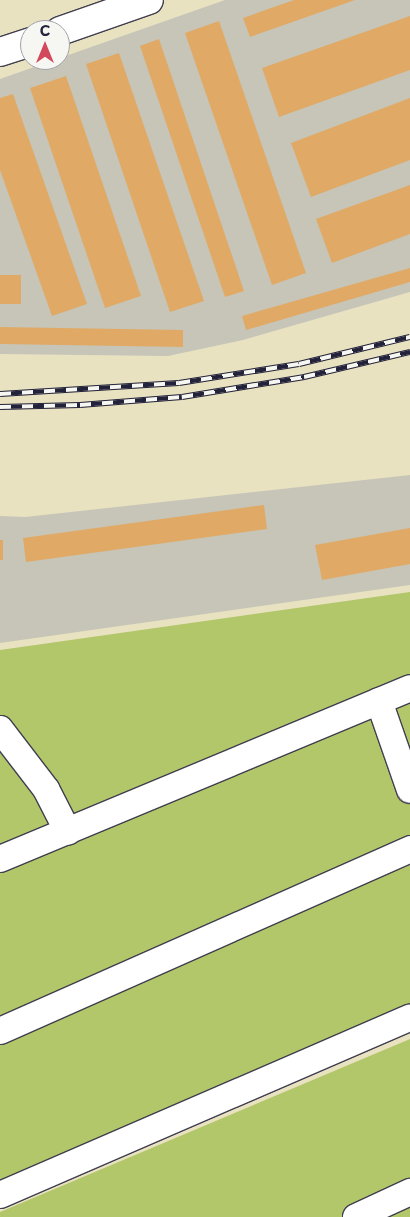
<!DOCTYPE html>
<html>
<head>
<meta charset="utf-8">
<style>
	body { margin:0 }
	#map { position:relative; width:410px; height:1217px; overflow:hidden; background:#e9e2c1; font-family:"Playpen Sans",sans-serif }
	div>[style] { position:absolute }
	.industrial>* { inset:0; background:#c6c5b8 }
	.green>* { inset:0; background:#b2c66a }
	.building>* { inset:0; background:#e0aa66 }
	.roads { filter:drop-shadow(1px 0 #403f4f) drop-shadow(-1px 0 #403f4f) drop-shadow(0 1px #403f4f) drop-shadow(0 -1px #403f4f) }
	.minor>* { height:26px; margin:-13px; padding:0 13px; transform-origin:13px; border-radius:13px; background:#fff }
	.major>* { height:28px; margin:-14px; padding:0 14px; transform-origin:14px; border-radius:14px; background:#fff }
	.rail>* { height:5.5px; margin-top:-2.75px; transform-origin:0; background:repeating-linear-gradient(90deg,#f6f6f2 0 11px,#22223b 0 22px); box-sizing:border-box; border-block:1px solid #22223b }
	span { translate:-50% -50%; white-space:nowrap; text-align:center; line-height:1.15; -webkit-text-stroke:4px #f6f6f2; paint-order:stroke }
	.north { position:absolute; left:20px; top:20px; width:50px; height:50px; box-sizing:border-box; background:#f6f6f2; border:1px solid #a1a1a9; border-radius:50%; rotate:0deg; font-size:14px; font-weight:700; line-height:20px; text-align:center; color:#22223b }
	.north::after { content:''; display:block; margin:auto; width:18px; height:22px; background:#d1495b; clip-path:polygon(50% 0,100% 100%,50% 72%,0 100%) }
</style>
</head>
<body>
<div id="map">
	<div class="industrial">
		<div style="clip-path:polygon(225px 0,410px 0,410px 292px,243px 340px,168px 356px,0 354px,0 79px)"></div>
		<div style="clip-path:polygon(410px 475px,410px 585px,0 643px,0 516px,25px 517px)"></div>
	</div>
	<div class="green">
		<div style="clip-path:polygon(410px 592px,410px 852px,0 1025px,0 650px)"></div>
		<div style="clip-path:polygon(410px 865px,410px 1025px,0 1202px,0 1036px)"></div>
		<div style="clip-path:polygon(410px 1039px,410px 1217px,0 1217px,0 1212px)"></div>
	</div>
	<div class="building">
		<div style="clip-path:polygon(294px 0,355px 0,250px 37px,243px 18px)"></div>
		<div style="clip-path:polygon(410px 16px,410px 70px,279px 117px,262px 68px)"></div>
		<div style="clip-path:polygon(219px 21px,306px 273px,272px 285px,185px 33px)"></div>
		<div style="clip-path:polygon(159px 39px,244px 291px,225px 297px,140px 46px)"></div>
		<div style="clip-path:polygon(119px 53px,204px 301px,170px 312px,86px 64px)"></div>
		<div style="clip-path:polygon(66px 76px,141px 296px,105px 308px,30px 88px)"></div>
		<div style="clip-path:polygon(13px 94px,87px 304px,52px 316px,0 170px,0 98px)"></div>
		<div style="clip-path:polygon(410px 98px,410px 160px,311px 197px,291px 143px)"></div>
		<div style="clip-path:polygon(410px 185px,410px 234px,332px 263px,316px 219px)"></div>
		<div style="clip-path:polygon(410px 268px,410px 282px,246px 330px,242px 316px)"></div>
		<div style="clip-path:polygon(0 275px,21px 275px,21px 304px,0 304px)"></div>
		<div style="clip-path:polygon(0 327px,183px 330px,183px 347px,0 344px)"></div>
		<div style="clip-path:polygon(264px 505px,267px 529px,26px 562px,23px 538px)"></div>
		<div style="clip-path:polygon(410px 528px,410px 564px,322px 580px,315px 545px)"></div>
		<div style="clip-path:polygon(0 540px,3px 540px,3px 560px,0 560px)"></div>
	</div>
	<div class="roads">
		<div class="minor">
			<div style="left:379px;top:701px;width:94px;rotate:70.8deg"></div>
			<div style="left:0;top:729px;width:76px;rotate:52.5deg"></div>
			<div style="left:46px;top:789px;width:48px;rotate:62.9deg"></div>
			<div style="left:0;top:859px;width:444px;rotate:-22.6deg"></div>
			<div style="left:0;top:1031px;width:449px;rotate:-23.9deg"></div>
			<div style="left:0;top:1195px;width:447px;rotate:-23.4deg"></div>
			<div style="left:356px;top:1217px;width:60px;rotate:-24.8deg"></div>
		</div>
		<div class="major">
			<div style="left:60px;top:31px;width:94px;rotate:-19.2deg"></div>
			<div style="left:0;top:52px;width:32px;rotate:-18deg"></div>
		</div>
	</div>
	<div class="rail">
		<div style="left:0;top:394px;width:179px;rotate:-3.5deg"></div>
		<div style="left:179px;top:383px;width:121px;rotate:-9deg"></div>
		<div style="left:299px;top:364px;width:114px;rotate:-13.7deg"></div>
		<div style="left:0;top:407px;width:80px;rotate:-1.4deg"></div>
		<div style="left:80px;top:405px;width:102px;rotate:-4.5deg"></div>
		<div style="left:182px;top:397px;width:124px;rotate:-9.3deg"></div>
		<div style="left:304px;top:377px;width:109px;rotate:-13.3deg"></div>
	</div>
	<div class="north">С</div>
</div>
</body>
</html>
